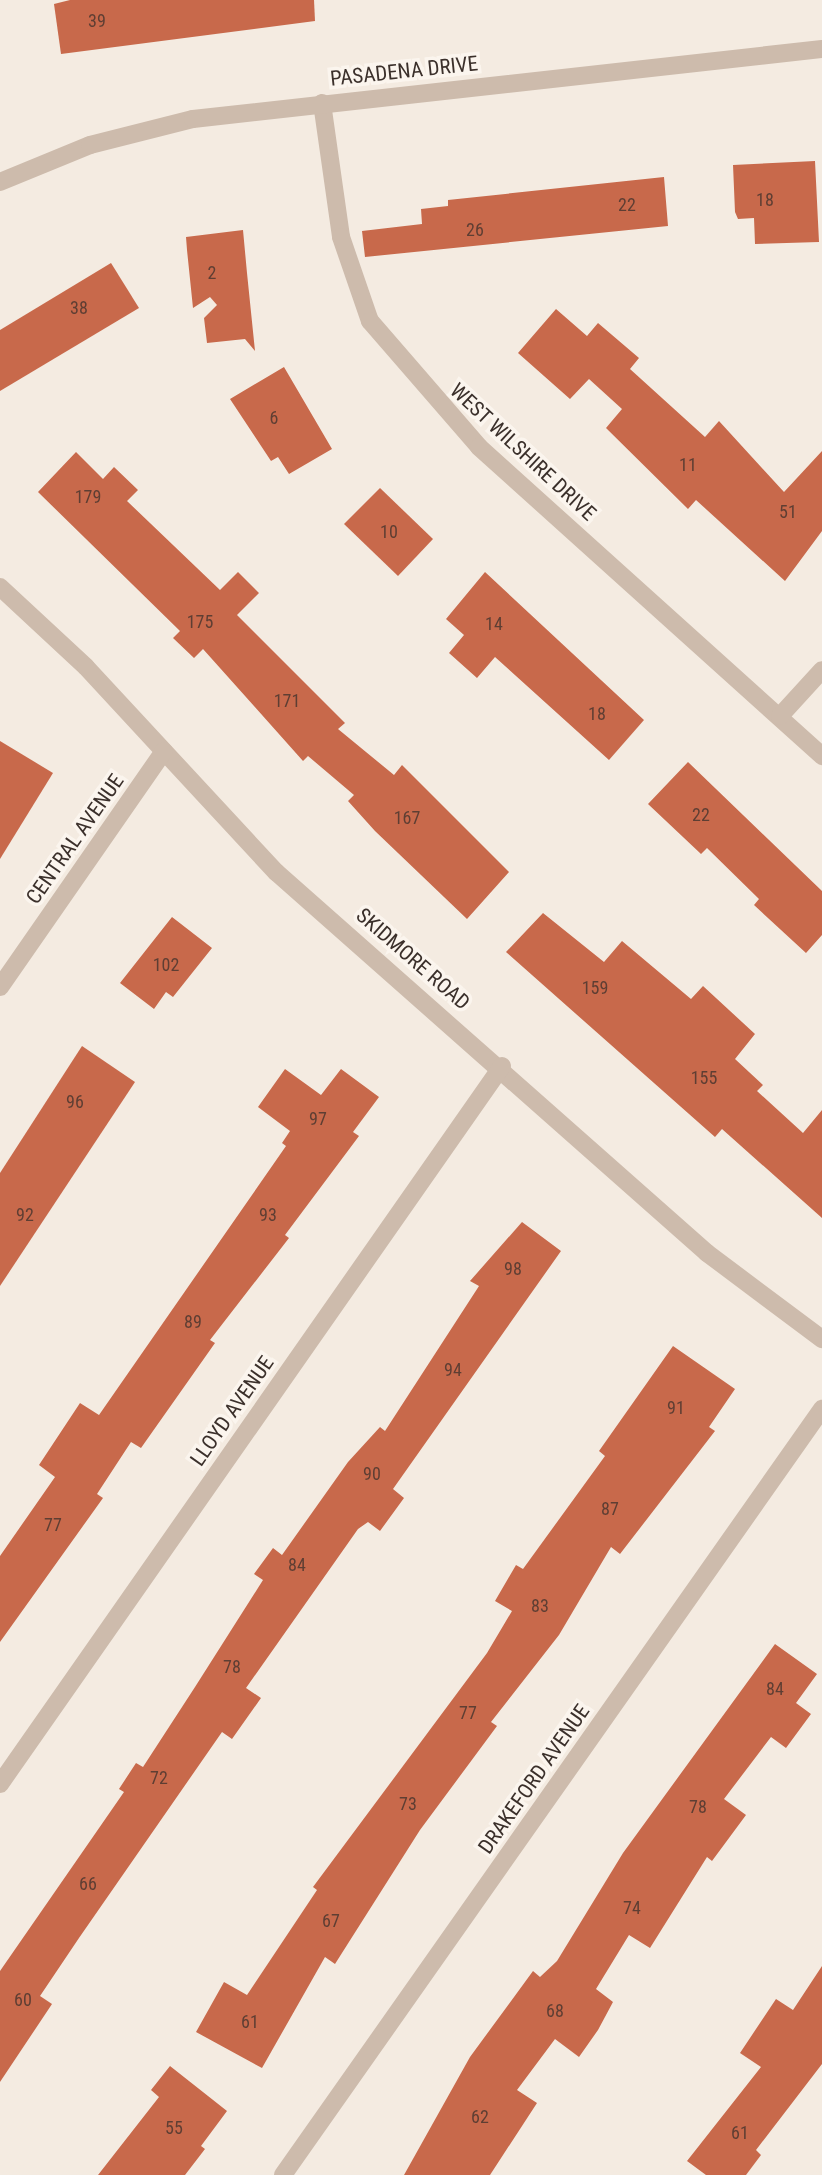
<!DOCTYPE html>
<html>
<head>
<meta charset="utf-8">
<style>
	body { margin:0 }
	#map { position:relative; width:822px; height:2175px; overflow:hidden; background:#f4ebe1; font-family:"Roboto Condensed",sans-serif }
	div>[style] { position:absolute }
	.building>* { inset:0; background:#c8694b }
	.minor>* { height:18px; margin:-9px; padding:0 9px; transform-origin:9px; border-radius:9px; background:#cdbbac }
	span { translate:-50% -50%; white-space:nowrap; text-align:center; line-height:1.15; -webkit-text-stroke:7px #fbf5ee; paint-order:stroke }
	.number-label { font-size:18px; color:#5e3e33 }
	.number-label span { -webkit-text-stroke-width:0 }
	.street-label { font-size:21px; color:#3b302b }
</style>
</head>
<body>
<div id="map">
	<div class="building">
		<div style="clip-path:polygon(70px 0,314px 0,315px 21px,61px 54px,54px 4px)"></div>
		<div style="clip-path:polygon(815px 161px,819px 242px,755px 244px,754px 218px,738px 219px,735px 212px,733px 165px)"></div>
		<div style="clip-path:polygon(664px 177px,668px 226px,365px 257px,362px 231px,422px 224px,421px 209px,448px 206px,448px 200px)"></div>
		<div style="clip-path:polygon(243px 230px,247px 273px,255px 351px,245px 339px,207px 343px,204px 318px,217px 305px,210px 297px,193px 308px,187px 250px,186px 237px)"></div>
		<div style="clip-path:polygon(111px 263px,139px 308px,0 391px,0 330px)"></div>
		<div style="clip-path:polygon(556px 309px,587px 336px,598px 323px,639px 358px,630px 369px,705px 437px,719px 421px,784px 492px,822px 451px,822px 531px,785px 581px,696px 500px,688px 509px,606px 428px,622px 409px,589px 379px,570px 399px,518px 353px)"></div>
		<div style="clip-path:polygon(284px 367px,332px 449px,289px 474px,278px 457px,271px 461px,230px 399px)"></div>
		<div style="clip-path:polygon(76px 452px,103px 479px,114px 467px,138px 490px,127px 501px,220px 590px,238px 572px,259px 593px,237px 615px,345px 723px,338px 729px,394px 775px,402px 765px,509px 872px,467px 919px,375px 831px,348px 801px,354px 795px,308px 756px,303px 761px,203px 649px,194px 658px,173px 638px,180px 631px,38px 492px)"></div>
		<div style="clip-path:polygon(380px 488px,433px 539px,398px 576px,344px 524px)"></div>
		<div style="clip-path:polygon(485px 572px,644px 720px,609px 760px,495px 657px,477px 678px,449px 653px,464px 635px,446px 619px)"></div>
		<div style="clip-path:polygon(0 741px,53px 773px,0 859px)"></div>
		<div style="clip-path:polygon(688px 762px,822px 891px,822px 935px,806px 953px,754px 905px,759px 899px,707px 848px,701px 854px,648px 804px)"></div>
		<div style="clip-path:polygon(543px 913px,604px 962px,622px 941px,691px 999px,703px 986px,755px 1034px,735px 1059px,763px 1085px,757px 1091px,803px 1133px,822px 1110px,822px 1218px,722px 1129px,715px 1137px,506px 952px)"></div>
		<div style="clip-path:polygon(172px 917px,212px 948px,173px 997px,166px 992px,154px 1009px,120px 983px)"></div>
		<div style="clip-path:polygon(82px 1046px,135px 1082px,0 1286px,0 1173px)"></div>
		<div style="clip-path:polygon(285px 1069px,321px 1095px,341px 1069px,379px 1097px,353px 1132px,359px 1136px,285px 1235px,289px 1238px,210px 1340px,215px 1343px,141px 1448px,131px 1442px,97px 1494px,103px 1498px,0 1642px,0 1556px,55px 1477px,39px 1465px,80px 1403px,99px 1415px,286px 1146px,282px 1143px,290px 1131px,258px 1107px)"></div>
		<div style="clip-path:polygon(522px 1222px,561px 1251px,393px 1489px,404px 1498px,380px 1531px,368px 1522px,358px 1529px,246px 1688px,261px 1698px,232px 1739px,222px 1732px,79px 1938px,40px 1996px,52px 2004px,0 2082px,0 1971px,124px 1792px,119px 1789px,136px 1763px,143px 1767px,195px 1687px,263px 1580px,254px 1574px,273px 1548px,282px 1555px,348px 1462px,380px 1427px,385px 1431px,479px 1286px,470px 1281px)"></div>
		<div style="clip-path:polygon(673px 1346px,735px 1389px,709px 1427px,715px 1431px,620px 1554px,611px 1547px,559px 1635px,491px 1722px,497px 1726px,420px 1830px,335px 1964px,325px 1957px,262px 2068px,196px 2032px,224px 1982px,247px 1995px,317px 1890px,313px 1887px,487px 1653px,512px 1611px,495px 1601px,516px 1565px,523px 1569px,605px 1456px,599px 1451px)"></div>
		<div style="clip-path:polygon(775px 1644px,817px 1674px,796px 1703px,811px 1714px,786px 1748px,771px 1737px,724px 1799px,746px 1815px,712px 1861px,707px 1857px,650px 1948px,629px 1935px,596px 1989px,613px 2002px,598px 2030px,579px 2057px,555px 2039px,517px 2090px,537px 2103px,490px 2175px,404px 2175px,470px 2057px,533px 1971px,540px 1977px,557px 1961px,623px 1853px)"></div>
		<div style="clip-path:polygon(822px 1966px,822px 2064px,756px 2150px,761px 2155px,746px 2175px,706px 2175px,687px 2161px,761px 2067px,740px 2053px,776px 1999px,793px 2010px)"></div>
		<div style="clip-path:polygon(170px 2066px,227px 2111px,201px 2146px,205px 2149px,185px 2175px,98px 2175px,159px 2097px,151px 2090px)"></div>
	</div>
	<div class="minor">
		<div style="left:322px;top:103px;width:135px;rotate:81.9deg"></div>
		<div style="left:341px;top:237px;width:89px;rotate:71deg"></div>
		<div style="left:370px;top:321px;width:167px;rotate:49.1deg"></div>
		<div style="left:479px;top:447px;width:462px;rotate:42deg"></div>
		<div style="left:0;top:182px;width:97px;rotate:-22.3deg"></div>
		<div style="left:90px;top:145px;width:106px;rotate:-14.2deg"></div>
		<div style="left:193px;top:119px;width:633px;rotate:-6.35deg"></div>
		<div style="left:0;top:587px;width:117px;rotate:42.9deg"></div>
		<div style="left:86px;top:667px;width:280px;rotate:47.2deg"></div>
		<div style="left:276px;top:872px;width:575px;rotate:41.48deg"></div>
		<div style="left:707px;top:1253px;width:144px;rotate:36.8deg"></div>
		<div style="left:780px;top:716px;width:62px;rotate:-47.6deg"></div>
		<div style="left:0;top:987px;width:287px;rotate:-55.2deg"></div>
		<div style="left:0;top:1784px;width:876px;rotate:-55.04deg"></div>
		<div style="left:283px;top:2175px;width:937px;rotate:-54.87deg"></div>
	</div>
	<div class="number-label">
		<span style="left:97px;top:21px">39</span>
		<span style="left:765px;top:200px">18</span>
		<span style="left:627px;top:205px">22</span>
		<span style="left:475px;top:230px">26</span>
		<span style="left:212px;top:273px">2</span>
		<span style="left:79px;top:308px">38</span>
		<span style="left:274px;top:418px">6</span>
		<span style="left:688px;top:465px">11</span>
		<span style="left:88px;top:497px">179</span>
		<span style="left:788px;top:512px">51</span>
		<span style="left:389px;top:532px">10</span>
		<span style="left:200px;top:622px">175</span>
		<span style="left:494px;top:624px">14</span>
		<span style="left:287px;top:701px">171</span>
		<span style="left:597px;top:714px">18</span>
		<span style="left:701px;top:815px">22</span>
		<span style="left:407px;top:818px">167</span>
		<span style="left:166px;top:965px">102</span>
		<span style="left:595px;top:988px">159</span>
		<span style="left:704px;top:1078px">155</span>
		<span style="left:75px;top:1102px">96</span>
		<span style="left:318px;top:1119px">97</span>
		<span style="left:25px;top:1215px">92</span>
		<span style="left:268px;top:1215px">93</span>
		<span style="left:513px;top:1269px">98</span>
		<span style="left:193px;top:1322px">89</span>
		<span style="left:453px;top:1370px">94</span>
		<span style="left:676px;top:1408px">91</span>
		<span style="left:372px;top:1474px">90</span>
		<span style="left:610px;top:1509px">87</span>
		<span style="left:53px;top:1525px">77</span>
		<span style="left:297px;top:1565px">84</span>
		<span style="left:540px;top:1606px">83</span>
		<span style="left:232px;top:1667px">78</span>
		<span style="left:775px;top:1689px">84</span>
		<span style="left:468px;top:1713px">77</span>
		<span style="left:159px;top:1778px">72</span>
		<span style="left:408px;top:1804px">73</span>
		<span style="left:698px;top:1807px">78</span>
		<span style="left:88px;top:1884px">66</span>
		<span style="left:632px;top:1908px">74</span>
		<span style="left:331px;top:1921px">67</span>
		<span style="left:23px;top:2000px">60</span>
		<span style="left:555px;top:2011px">68</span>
		<span style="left:250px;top:2022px">61</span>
		<span style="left:480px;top:2117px">62</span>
		<span style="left:174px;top:2128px">55</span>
		<span style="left:740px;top:2133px">61</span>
	</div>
	<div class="street-label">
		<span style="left:404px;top:71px;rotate:-6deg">PASADENA DRIVE</span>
		<span style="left:523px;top:452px;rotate:43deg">WEST WILSHIRE DRIVE</span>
		<span style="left:75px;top:839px;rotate:-55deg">CENTRAL AVENUE</span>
		<span style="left:413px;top:959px;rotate:41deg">SKIDMORE ROAD</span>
		<span style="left:232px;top:1411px;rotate:-55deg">LLOYD AVENUE</span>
		<span style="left:534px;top:1779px;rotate:-55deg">DRAKEFORD AVENUE</span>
	</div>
</div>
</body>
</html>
